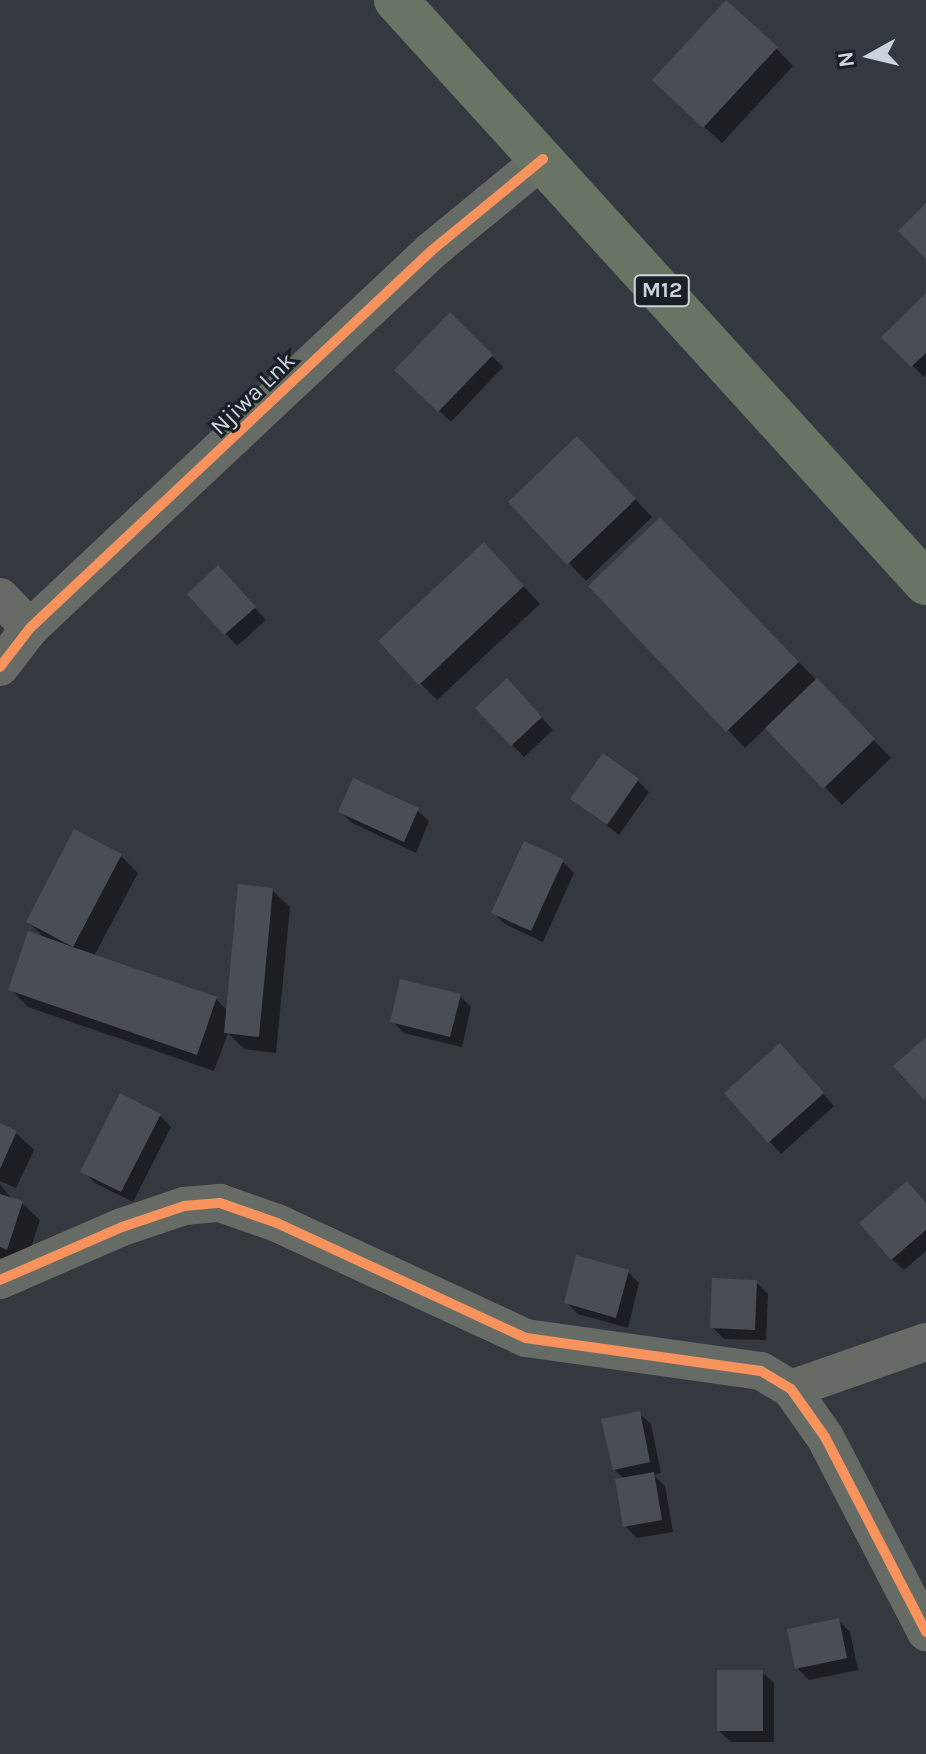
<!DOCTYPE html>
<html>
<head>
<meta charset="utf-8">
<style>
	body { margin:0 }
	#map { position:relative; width:926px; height:1754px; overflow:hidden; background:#343940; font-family:Karla,sans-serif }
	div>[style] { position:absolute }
	.shadow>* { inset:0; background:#0007 }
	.building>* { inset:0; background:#494d54 }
	.minor>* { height:38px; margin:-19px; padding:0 19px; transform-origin:19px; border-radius:19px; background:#666c65 }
	.trunk>* { height:44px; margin:-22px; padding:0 22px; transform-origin:22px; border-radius:22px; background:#6a7464 }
	.cycleway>* { height:10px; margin:-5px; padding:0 5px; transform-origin:5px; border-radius:5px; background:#f8935d }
	span { translate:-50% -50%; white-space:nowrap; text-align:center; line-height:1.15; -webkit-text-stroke:6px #1a1f25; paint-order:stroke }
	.shield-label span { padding:2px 6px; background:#1a1f25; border:2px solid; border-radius:6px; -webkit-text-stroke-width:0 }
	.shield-label { font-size:22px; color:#cdd3dc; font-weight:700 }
	.street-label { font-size:24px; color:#cdd3dc }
	.north { position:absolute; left:830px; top:16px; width:80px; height:80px; -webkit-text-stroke:6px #1a1f25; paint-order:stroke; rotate:262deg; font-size:22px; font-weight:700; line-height:32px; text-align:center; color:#cdd3dc }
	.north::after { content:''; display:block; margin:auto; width:28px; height:36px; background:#cdd3dc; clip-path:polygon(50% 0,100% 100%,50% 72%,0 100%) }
</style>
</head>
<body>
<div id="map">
	<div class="shadow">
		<div style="clip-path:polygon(776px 48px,793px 66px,722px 143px,672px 97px)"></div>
		<div style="clip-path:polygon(926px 296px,926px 375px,924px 377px,884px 337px)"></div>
		<div style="clip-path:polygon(450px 315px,503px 367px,451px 422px,397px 369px)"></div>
		<div style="clip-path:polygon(594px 456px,652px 517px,586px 581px,510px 502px)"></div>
		<div style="clip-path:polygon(678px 536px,891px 758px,842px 805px,767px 727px,745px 748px,591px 586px)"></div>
		<div style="clip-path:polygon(501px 562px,540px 604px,437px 700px,420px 683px)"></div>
		<div style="clip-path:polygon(229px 580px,266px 620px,237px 646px,190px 594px)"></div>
		<div style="clip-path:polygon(519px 692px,553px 730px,524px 757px,478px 708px)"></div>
		<div style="clip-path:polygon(638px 781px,649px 792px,619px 835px,573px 799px)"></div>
		<div style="clip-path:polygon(417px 810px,429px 821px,416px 853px,352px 823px,341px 812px)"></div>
		<div style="clip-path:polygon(121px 856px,138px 873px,94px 956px,216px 999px,228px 1011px,272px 890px,290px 907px,276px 1053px,244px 1049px,228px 1033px,214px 1071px,28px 1007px,11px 989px,46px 939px,28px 922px)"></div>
		<div style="clip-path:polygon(562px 861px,574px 873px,543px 942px,505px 924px,494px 913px)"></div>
		<div style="clip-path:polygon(460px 996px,471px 1007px,462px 1047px,404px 1033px,392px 1021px)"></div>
		<div style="clip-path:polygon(791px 1057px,834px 1106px,781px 1154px,727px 1093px)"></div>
		<div style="clip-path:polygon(159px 1115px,171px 1127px,133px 1202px,95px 1183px,83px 1171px)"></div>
		<div style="clip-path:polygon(0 1125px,16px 1133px,34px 1150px,16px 1188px,0 1181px)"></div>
		<div style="clip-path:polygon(0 1184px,13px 1200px,22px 1203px,40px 1220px,25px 1266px,0 1258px)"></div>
		<div style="clip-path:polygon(926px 1204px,926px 1251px,904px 1270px,892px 1259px)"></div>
		<div style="clip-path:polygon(628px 1272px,639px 1283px,628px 1328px,578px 1314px,566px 1302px)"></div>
		<div style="clip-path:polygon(756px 1282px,768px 1294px,766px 1340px,724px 1339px,712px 1327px)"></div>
		<div style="clip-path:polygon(639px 1413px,651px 1424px,661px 1473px,654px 1475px,665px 1486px,673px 1532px,637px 1538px,625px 1526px,625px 1480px,614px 1469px)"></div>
		<div style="clip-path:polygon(838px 1620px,850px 1632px,858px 1670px,809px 1680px,797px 1668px)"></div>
		<div style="clip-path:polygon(762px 1672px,774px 1683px,774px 1742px,731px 1742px,719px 1731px)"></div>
	</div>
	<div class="building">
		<div style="clip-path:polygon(726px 0,778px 47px,703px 128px,652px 80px)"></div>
		<div style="clip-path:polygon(926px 203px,926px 259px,898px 231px)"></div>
		<div style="clip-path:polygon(926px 293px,926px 353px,911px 367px,881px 337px)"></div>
		<div style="clip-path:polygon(450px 312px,493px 355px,438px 412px,394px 370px)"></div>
		<div style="clip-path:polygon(577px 436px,636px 499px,567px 565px,508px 502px)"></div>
		<div style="clip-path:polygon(660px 517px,799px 662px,726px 732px,588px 586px)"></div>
		<div style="clip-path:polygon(484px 542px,524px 586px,419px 685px,378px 641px)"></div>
		<div style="clip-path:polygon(218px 565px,256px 607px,224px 635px,187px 594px)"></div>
		<div style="clip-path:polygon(507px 678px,542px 717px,511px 746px,475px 708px)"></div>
		<div style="clip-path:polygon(817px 678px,875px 739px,823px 789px,765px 728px)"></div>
		<div style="clip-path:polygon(603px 753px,639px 779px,607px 825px,570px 799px)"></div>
		<div style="clip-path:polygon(353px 778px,419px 808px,404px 842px,338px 812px)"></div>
		<div style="clip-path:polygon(74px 829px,122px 854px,73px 947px,217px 997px,197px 1055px,8px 990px,28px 931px,73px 947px,26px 922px)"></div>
		<div style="clip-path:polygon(524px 841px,564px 859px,531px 931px,491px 913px)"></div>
		<div style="clip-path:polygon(238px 884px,273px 888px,259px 1037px,224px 1033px)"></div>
		<div style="clip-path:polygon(400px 979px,461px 994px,450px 1037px,390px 1022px)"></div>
		<div style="clip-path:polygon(926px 1037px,926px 1098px,924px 1100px,893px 1066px)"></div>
		<div style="clip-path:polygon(780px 1043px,824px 1093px,768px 1143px,724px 1093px)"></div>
		<div style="clip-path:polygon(120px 1093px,161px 1114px,121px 1192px,80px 1172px)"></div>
		<div style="clip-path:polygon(0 1123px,17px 1131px,0 1169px)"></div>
		<div style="clip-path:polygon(907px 1181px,926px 1203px,926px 1230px,891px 1260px,859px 1223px)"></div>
		<div style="clip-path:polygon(0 1194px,23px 1201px,7px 1250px,0 1247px)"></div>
		<div style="clip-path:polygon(576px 1255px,629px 1270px,616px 1318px,564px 1303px)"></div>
		<div style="clip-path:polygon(712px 1278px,757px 1280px,755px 1330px,710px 1328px)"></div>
		<div style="clip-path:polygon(640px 1411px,650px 1462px,613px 1470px,601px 1419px)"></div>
		<div style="clip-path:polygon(654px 1472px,662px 1520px,623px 1527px,615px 1479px)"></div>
		<div style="clip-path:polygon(839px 1618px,847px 1658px,795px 1669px,787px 1629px)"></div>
		<div style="clip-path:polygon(717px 1670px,763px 1670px,763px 1731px,717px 1731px)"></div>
	</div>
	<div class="minor">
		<div style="left:0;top:597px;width:43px;rotate:45.9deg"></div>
		<div style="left:0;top:667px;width:49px;rotate:-52.4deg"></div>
		<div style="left:30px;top:628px;width:550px;rotate:-43.23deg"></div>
		<div style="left:431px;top:251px;width:145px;rotate:-39.4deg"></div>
		<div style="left:0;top:1280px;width:133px;rotate:-23.5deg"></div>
		<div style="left:122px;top:1227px;width:65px;rotate:-18.7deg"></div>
		<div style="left:184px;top:1206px;width:36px;rotate:-5deg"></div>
		<div style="left:220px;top:1203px;width:60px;rotate:19.3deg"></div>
		<div style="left:277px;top:1223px;width:274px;rotate:24.8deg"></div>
		<div style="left:526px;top:1338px;width:237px;rotate:8deg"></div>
		<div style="left:761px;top:1371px;width:35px;rotate:31deg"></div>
		<div style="left:791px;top:1389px;width:59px;rotate:54.7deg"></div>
		<div style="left:825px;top:1437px;width:220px;rotate:62.6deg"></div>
		<div style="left:791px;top:1389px;width:143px;rotate:-19.2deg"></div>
	</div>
	<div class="trunk">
		<div style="left:396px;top:0;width:788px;rotate:47.73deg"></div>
	</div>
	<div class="cycleway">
		<div style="left:0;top:667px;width:49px;rotate:-52.4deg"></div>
		<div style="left:30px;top:628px;width:550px;rotate:-43.23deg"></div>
		<div style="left:431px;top:251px;width:145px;rotate:-39.4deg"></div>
		<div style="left:0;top:1280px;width:133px;rotate:-23.5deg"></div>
		<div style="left:122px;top:1227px;width:65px;rotate:-18.7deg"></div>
		<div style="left:184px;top:1206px;width:36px;rotate:-5deg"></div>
		<div style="left:220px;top:1203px;width:60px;rotate:19.3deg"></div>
		<div style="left:277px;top:1223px;width:274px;rotate:24.8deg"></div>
		<div style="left:526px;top:1338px;width:237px;rotate:8deg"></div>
		<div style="left:761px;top:1371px;width:35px;rotate:31deg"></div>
		<div style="left:791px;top:1389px;width:59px;rotate:54.7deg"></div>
		<div style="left:825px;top:1437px;width:220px;rotate:62.6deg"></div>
	</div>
	<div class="shield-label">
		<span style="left:662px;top:291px">M12</span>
	</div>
	<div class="street-label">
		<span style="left:253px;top:394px;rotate:-44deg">Njiwa Lnk</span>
	</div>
	<div class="north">N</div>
</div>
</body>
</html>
